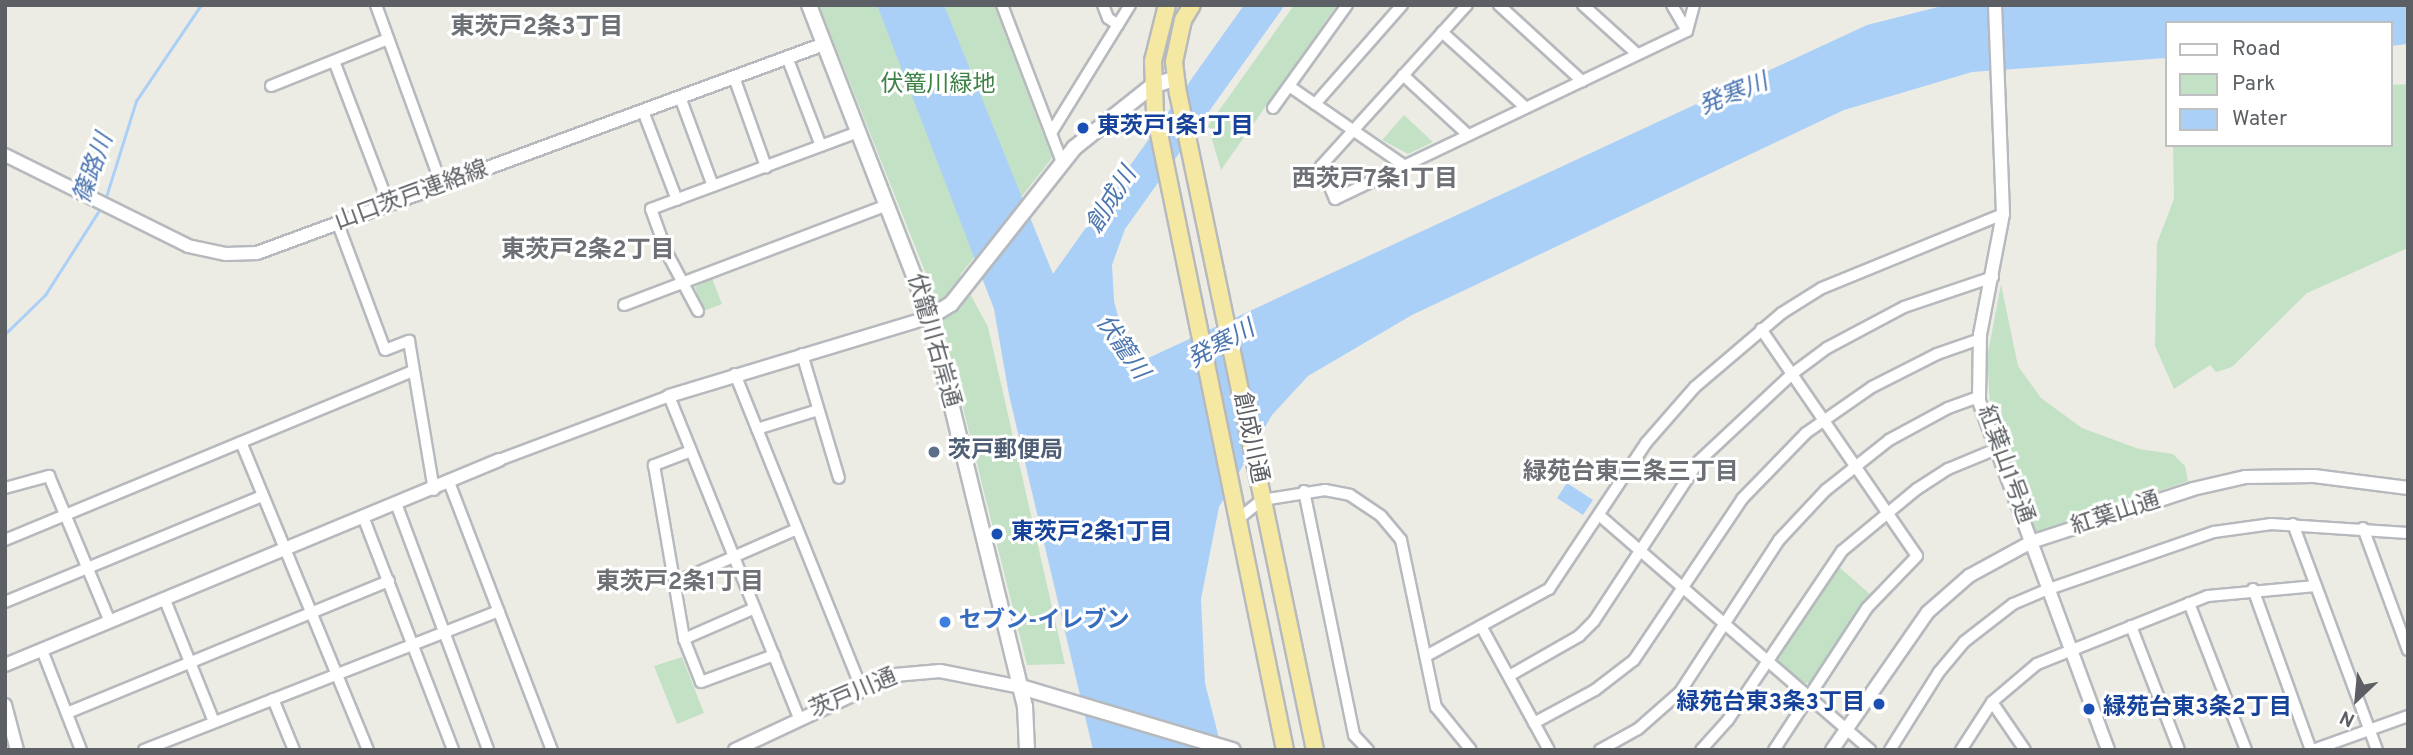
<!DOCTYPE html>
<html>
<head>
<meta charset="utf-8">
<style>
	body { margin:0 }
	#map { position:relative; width:2413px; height:755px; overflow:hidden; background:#edece4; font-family:Overpass,"Noto Sans JP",sans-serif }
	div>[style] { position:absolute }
	.green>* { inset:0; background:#c3e2c5 }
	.water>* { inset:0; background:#aad0f7 }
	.stream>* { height:2.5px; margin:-1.25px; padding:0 1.25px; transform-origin:1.25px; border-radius:1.25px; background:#aad0f7 }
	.roads { filter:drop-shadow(2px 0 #b6b9bd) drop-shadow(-2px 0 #b6b9bd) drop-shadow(0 2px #b6b9bd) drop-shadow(0 -2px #b6b9bd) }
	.minor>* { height:10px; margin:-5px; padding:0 5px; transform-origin:5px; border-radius:5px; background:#fff }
	.tertiary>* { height:12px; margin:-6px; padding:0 6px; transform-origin:6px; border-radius:6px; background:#fff }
	.secondary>* { height:14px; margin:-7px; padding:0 7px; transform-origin:7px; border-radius:7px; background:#fff }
	.trunk>* { height:16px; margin:-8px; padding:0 8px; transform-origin:8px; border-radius:8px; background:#f5e8a2 }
	.dots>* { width:19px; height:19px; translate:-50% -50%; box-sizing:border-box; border:4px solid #fff; border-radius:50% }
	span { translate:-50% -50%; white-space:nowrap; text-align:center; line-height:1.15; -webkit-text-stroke:6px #fff; paint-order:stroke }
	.park-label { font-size:23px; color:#3d8145 }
	.transit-label { font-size:23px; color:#164399; font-weight:700 }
	.left { translate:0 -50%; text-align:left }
	.right { translate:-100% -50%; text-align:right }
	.street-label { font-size:23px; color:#5c5f63 }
	.service-label { font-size:23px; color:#4e5e75; font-weight:700 }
	.shop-label { font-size:23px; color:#366cbe; font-weight:700 }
	.neighbourhood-label { font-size:24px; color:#6d7075; font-weight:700 }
	.water-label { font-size:24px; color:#4c76b0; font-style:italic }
	.frame { position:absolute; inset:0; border:7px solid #5c5f63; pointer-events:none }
	.legend { position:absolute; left:2165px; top:21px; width:228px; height:126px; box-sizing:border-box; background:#fff; border:2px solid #bebfc1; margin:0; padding:9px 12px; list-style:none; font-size:21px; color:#5c5f63 }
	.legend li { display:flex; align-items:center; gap:14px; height:35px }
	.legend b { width:35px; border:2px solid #bebfc1 }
	.north { position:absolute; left:2322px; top:664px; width:70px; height:70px; -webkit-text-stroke:5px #fff; paint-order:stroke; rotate:206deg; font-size:19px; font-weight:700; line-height:28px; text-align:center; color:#5c5f63 }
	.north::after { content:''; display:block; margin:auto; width:24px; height:32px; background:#5c5f63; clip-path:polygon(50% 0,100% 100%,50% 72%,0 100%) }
</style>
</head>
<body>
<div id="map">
	<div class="green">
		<div style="clip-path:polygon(819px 5px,994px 5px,1052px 158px,960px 275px,988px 327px,1065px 664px,1027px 665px,936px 299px)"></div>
		<div style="clip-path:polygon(1294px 5px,1337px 5px,1221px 170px,1208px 126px)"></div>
		<div style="clip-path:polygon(2408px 84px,2408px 248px,2307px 293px,2232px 367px,2216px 372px,2210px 365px,2174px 389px,2155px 346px,2157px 243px,2174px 199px,2173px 145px,2390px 145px,2390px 85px)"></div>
		<div style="clip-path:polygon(1404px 115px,1433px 142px,1408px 154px,1382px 140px)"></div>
		<div style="clip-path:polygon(712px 278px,722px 304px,704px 311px,695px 287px)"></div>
		<div style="clip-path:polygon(2001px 284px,2018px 366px,2041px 398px,2082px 428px,2139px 449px,2173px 454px,2185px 466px,2188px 481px,2036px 534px,1990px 405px,1987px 358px)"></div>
		<div style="clip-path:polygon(1838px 566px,1871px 595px,1810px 683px,1803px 683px,1777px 662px,1777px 656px)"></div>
		<div style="clip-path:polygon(682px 657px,704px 713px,677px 724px,654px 666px)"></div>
	</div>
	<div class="water">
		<div style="clip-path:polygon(877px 5px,944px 5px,1053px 274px,1244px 5px,1285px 5px,1125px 229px,1112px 265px,1114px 301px,1131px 366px,1867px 25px,1946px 5px,2408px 5px,2408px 44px,2390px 46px,2390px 23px,2166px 23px,2166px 58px,1972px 72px,1844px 110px,1412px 315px,1308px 376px,1272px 415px,1219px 507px,1201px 599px,1205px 683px,1222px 750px,1093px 750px,1009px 395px,994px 309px)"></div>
		<div style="clip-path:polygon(1567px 483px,1593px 500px,1583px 515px,1557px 498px)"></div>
	</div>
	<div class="stream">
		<div style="left:105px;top:200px;width:104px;rotate:-72.6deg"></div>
		<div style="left:136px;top:101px;width:116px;rotate:-55.9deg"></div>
		<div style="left:5px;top:334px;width:56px;rotate:-44.3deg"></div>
		<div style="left:45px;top:295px;width:106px;rotate:-57.4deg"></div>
	</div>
	<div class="roads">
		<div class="minor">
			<div style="left:376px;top:5px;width:193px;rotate:70deg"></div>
			<div style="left:1002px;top:5px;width:168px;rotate:69.1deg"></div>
			<div style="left:1103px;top:5px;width:14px;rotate:69deg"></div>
			<div style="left:1108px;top:18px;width:12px;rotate:35deg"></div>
			<div style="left:1467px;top:5px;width:217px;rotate:132.2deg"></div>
			<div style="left:1321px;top:166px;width:36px;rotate:67deg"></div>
			<div style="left:1335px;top:199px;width:390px;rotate:-25.5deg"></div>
			<div style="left:1687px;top:31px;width:27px;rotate:-75deg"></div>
			<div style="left:1499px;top:5px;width:113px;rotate:42.5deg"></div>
			<div style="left:1583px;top:5px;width:73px;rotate:42.2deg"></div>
			<div style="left:1672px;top:5px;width:30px;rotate:60deg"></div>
			<div style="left:1442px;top:32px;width:113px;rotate:42.1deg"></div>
			<div style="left:787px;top:57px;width:95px;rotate:69.1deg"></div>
			<div style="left:334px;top:61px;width:154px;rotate:69.1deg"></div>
			<div style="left:1403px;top:75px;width:88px;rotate:42.7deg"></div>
			<div style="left:734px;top:77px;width:96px;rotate:70.4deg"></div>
			<div style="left:271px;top:86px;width:126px;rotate:-21.9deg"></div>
			<div style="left:1289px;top:86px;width:141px;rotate:34.6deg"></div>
			<div style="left:680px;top:97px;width:95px;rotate:69.7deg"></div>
			<div style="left:1315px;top:104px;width:132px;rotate:-48.7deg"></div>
			<div style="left:1273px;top:108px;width:127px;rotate:-54.3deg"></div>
			<div style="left:643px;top:111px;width:95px;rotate:69.1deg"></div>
			<div style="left:1051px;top:133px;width:150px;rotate:-58.3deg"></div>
			<div style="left:338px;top:224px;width:134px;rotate:69.5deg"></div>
			<div style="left:385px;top:350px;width:26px;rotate:-21deg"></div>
			<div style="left:409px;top:341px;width:151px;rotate:80.5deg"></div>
			<div style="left:624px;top:305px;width:281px;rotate:-20.8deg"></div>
			<div style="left:698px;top:311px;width:66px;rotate:-118.1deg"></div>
			<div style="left:667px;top:253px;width:47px;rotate:-110deg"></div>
			<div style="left:651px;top:209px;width:221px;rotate:-20.4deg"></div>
			<div style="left:1761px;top:329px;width:275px;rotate:55.5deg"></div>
			<div style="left:1917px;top:556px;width:72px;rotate:133.9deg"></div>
			<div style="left:1867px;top:608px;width:170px;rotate:123.2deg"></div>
			<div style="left:802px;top:354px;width:129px;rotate:73.4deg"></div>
			<div style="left:735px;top:374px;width:337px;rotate:68.1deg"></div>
			<div style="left:757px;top:429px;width:64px;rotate:-17.3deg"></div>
			<div style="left:241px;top:442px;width:333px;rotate:67.6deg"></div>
			<div style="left:691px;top:451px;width:40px;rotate:159deg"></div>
			<div style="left:654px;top:465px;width:177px;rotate:80.2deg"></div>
			<div style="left:684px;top:639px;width:46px;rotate:68.4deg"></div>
			<div style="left:701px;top:682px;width:78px;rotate:-20.3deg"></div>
			<div style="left:499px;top:460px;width:182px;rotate:-20.6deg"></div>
			<div style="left:669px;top:396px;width:346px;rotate:68deg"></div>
			<div style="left:449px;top:482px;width:287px;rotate:69deg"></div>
			<div style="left:5px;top:488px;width:46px;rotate:-15.3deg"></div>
			<div style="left:49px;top:476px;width:158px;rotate:67.3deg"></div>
			<div style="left:1304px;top:491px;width:249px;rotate:78.4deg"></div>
			<div style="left:1354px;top:735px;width:21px;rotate:47deg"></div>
			<div style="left:397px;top:506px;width:260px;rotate:69.5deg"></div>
			<div style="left:1599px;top:515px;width:359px;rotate:40.9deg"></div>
			<div style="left:364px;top:519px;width:248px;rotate:68.9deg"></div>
			<div style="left:1237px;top:520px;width:32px;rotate:-39deg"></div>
			<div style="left:1262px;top:500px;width:64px;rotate:-9deg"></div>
			<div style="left:1325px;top:490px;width:25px;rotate:11deg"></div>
			<div style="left:1350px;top:495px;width:37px;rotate:34deg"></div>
			<div style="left:1381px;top:516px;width:31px;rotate:50deg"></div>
			<div style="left:1401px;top:540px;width:171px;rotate:78.2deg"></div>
			<div style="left:1436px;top:707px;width:55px;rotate:50.9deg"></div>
			<div style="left:2293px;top:524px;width:241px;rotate:69.6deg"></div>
			<div style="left:2363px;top:528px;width:130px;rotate:69.8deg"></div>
			<div style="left:5px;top:540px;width:442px;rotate:-22.5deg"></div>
			<div style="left:674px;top:583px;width:134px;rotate:-23.7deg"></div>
			<div style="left:2253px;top:589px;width:171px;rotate:70.2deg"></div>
			<div style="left:165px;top:600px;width:131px;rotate:68.1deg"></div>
			<div style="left:5px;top:602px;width:278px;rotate:-22.4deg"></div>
			<div style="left:2189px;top:603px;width:158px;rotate:68.8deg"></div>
			<div style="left:1481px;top:626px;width:141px;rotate:61.3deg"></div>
			<div style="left:2131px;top:626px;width:133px;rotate:68.8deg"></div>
			<div style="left:684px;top:639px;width:77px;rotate:-23.6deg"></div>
			<div style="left:42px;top:650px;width:107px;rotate:68.7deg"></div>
			<div style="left:1426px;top:656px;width:140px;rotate:-28.6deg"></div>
			<div style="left:1549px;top:589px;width:175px;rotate:-56.4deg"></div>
			<div style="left:1646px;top:443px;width:74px;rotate:-48.8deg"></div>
			<div style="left:1695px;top:387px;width:114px;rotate:-40.4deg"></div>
			<div style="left:1782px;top:313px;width:47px;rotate:-32deg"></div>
			<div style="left:1822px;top:288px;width:196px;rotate:-22.2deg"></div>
			<div style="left:1509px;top:676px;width:81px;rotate:-29.7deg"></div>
			<div style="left:1579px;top:636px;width:21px;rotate:-45deg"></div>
			<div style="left:1594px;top:621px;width:191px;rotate:-56.7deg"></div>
			<div style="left:1699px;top:461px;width:127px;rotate:-43.1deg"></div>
			<div style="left:1792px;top:374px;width:44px;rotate:-36.6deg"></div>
			<div style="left:1827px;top:348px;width:87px;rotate:-28deg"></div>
			<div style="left:1904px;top:307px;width:94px;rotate:-18.6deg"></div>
			<div style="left:273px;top:699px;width:55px;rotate:67.6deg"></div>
			<div style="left:1992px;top:702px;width:58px;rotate:55.5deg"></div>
			<div style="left:67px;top:713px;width:348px;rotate:-22.3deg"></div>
			<div style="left:1534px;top:723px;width:69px;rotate:-28.4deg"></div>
			<div style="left:1595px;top:690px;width:49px;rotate:-37.6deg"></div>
			<div style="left:1634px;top:660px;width:194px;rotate:-56.1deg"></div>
			<div style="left:1742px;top:499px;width:92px;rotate:-45.9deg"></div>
			<div style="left:1806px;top:433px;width:80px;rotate:-34.9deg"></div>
			<div style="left:1872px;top:387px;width:73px;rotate:-26.9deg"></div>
			<div style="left:1937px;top:354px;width:46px;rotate:-19.2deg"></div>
			<div style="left:144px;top:750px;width:381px;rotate:-21.4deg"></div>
			<div style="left:1600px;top:750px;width:43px;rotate:-28.9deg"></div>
			<div style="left:1638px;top:729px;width:56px;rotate:-41.4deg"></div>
			<div style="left:1680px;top:692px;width:181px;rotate:-56.9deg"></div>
			<div style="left:1779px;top:540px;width:69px;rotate:-46.8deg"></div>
			<div style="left:1826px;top:490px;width:80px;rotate:-38.4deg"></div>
			<div style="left:1889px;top:440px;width:67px;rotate:-28.5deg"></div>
			<div style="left:1948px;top:408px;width:33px;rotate:-20deg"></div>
			<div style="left:1701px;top:750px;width:40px;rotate:-48deg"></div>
			<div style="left:1728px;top:720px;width:204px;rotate:-56deg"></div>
			<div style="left:1842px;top:551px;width:97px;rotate:-39.6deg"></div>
			<div style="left:1917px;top:489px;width:37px;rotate:-33deg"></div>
			<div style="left:1948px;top:469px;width:52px;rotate:-22.6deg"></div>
			<div style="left:1890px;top:750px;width:92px;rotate:-57.9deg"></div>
			<div style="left:1939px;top:672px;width:39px;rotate:-50deg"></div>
			<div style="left:1964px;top:642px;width:62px;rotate:-37.8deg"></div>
			<div style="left:2013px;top:604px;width:39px;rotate:-23deg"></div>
			<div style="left:2049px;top:589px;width:175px;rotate:-19.1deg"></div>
			<div style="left:2214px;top:532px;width:58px;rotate:-8deg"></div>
			<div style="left:2271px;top:524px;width:137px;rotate:3.8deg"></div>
			<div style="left:1961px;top:750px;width:57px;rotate:-57.1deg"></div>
			<div style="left:1992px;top:702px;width:59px;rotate:-40.2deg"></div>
			<div style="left:2037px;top:664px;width:184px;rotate:-21.7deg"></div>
			<div style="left:2208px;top:596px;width:108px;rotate:-5.3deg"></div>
			<div style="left:2313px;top:750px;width:101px;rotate:-19.7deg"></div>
		</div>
		<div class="tertiary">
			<div style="left:1995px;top:5px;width:209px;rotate:87.8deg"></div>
			<div style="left:2003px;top:214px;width:123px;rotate:100.8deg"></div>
			<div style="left:1980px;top:335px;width:66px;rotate:90.9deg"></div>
			<div style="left:1979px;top:401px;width:372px;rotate:69.7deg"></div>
			<div style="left:5px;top:155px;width:204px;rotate:26.4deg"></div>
			<div style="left:188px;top:246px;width:39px;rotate:12deg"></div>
			<div style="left:226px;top:254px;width:31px;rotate:-2deg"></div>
			<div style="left:257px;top:253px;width:604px;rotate:-20.23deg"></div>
			<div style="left:669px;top:396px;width:273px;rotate:-16.8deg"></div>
			<div style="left:5px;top:665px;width:535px;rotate:-22.54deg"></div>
			<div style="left:5px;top:705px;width:47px;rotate:75.1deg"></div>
			<div style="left:735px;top:750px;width:177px;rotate:-25.1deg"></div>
			<div style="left:895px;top:675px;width:45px;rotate:-5.1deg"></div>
			<div style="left:940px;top:671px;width:83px;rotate:11.2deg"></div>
			<div style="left:1832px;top:750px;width:168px;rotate:-55.2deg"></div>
			<div style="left:1928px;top:612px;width:55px;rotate:-41.3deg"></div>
			<div style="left:1969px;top:576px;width:71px;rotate:-28.7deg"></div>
			<div style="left:2031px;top:542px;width:170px;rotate:-18.1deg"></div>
			<div style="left:2193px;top:489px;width:53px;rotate:-13deg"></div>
			<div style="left:2245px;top:477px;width:69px;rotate:-0.8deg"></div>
			<div style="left:2314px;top:476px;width:95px;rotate:7.3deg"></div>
		</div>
		<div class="secondary">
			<div style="left:809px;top:5px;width:335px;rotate:68.8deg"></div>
			<div style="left:930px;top:317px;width:400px;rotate:76.3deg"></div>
			<div style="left:1025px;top:706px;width:44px;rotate:87.4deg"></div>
			<div style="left:930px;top:317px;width:25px;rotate:-32deg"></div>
			<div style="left:951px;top:304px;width:199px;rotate:-51.7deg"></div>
			<div style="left:1074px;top:148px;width:100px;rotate:-38.5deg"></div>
			<div style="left:1152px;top:86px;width:25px;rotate:-18deg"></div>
			<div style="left:1021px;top:687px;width:221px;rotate:16.6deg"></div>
		</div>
		<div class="trunk">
			<div style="left:1167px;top:5px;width:58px;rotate:104deg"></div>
			<div style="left:1153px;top:61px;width:53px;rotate:87.8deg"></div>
			<div style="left:1155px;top:114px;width:649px;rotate:78.45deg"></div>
			<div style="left:1192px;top:5px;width:17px;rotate:121deg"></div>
			<div style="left:1183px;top:20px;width:43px;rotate:102.1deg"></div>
			<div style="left:1174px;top:62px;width:31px;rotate:83deg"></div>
			<div style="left:1178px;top:93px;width:671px;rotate:78.22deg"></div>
		</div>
	</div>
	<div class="dots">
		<div style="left:1083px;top:128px;background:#1a4fb4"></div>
		<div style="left:934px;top:452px;background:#5c6f8a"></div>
		<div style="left:997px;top:534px;background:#1a4fb4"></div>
		<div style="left:945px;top:622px;background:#3f7fe0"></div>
		<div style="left:1879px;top:704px;background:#1a4fb4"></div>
		<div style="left:2089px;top:709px;background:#1a4fb4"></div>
	</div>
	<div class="park-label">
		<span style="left:938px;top:86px">伏篭川緑地</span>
	</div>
	<div class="transit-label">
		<span class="left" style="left:1097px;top:128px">東茨戸1条1丁目</span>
		<span class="left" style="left:1011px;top:534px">東茨戸2条1丁目</span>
		<span class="right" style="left:1865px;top:704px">緑苑台東3条3丁目</span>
		<span class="left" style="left:2103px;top:709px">緑苑台東3条2丁目</span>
	</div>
	<div class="street-label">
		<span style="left:412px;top:197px;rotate:-20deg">山口茨戸連絡線</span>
		<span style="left:932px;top:341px;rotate:74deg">伏籠川右岸通</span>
		<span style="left:1249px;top:438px;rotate:78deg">創成川通</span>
		<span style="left:2004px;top:465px;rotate:70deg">紅葉山1号通</span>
		<span style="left:2116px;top:515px;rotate:-18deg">紅葉山通</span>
		<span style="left:854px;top:695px;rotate:-23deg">茨戸川通</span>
	</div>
	<div class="service-label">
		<span class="left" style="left:948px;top:452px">茨戸郵便局</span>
	</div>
	<div class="shop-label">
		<span class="left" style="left:959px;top:622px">セブン-イレブン</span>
	</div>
	<div class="neighbourhood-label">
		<span style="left:537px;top:29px">東茨戸2条3丁目</span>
		<span style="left:1375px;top:181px">西茨戸7条1丁目</span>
		<span style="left:588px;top:252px">東茨戸2条2丁目</span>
		<span style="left:1631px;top:474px">緑苑台東三条三丁目</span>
		<span style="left:680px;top:584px">東茨戸2条1丁目</span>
	</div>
	<div class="water-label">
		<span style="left:1734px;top:96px;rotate:-22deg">発寒川</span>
		<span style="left:95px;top:169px;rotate:-70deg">篠路川</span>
		<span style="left:1113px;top:201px;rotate:-58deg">創成川</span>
		<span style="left:1222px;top:346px;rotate:-29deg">発寒川</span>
		<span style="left:1121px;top:348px;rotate:55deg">伏籠川</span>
	</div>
	<div class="frame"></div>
	<ul class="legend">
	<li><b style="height:9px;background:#fff"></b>Road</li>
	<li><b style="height:19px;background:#c3e2c5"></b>Park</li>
	<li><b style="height:19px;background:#aad0f7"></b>Water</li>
	</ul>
	<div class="north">N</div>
</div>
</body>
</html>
